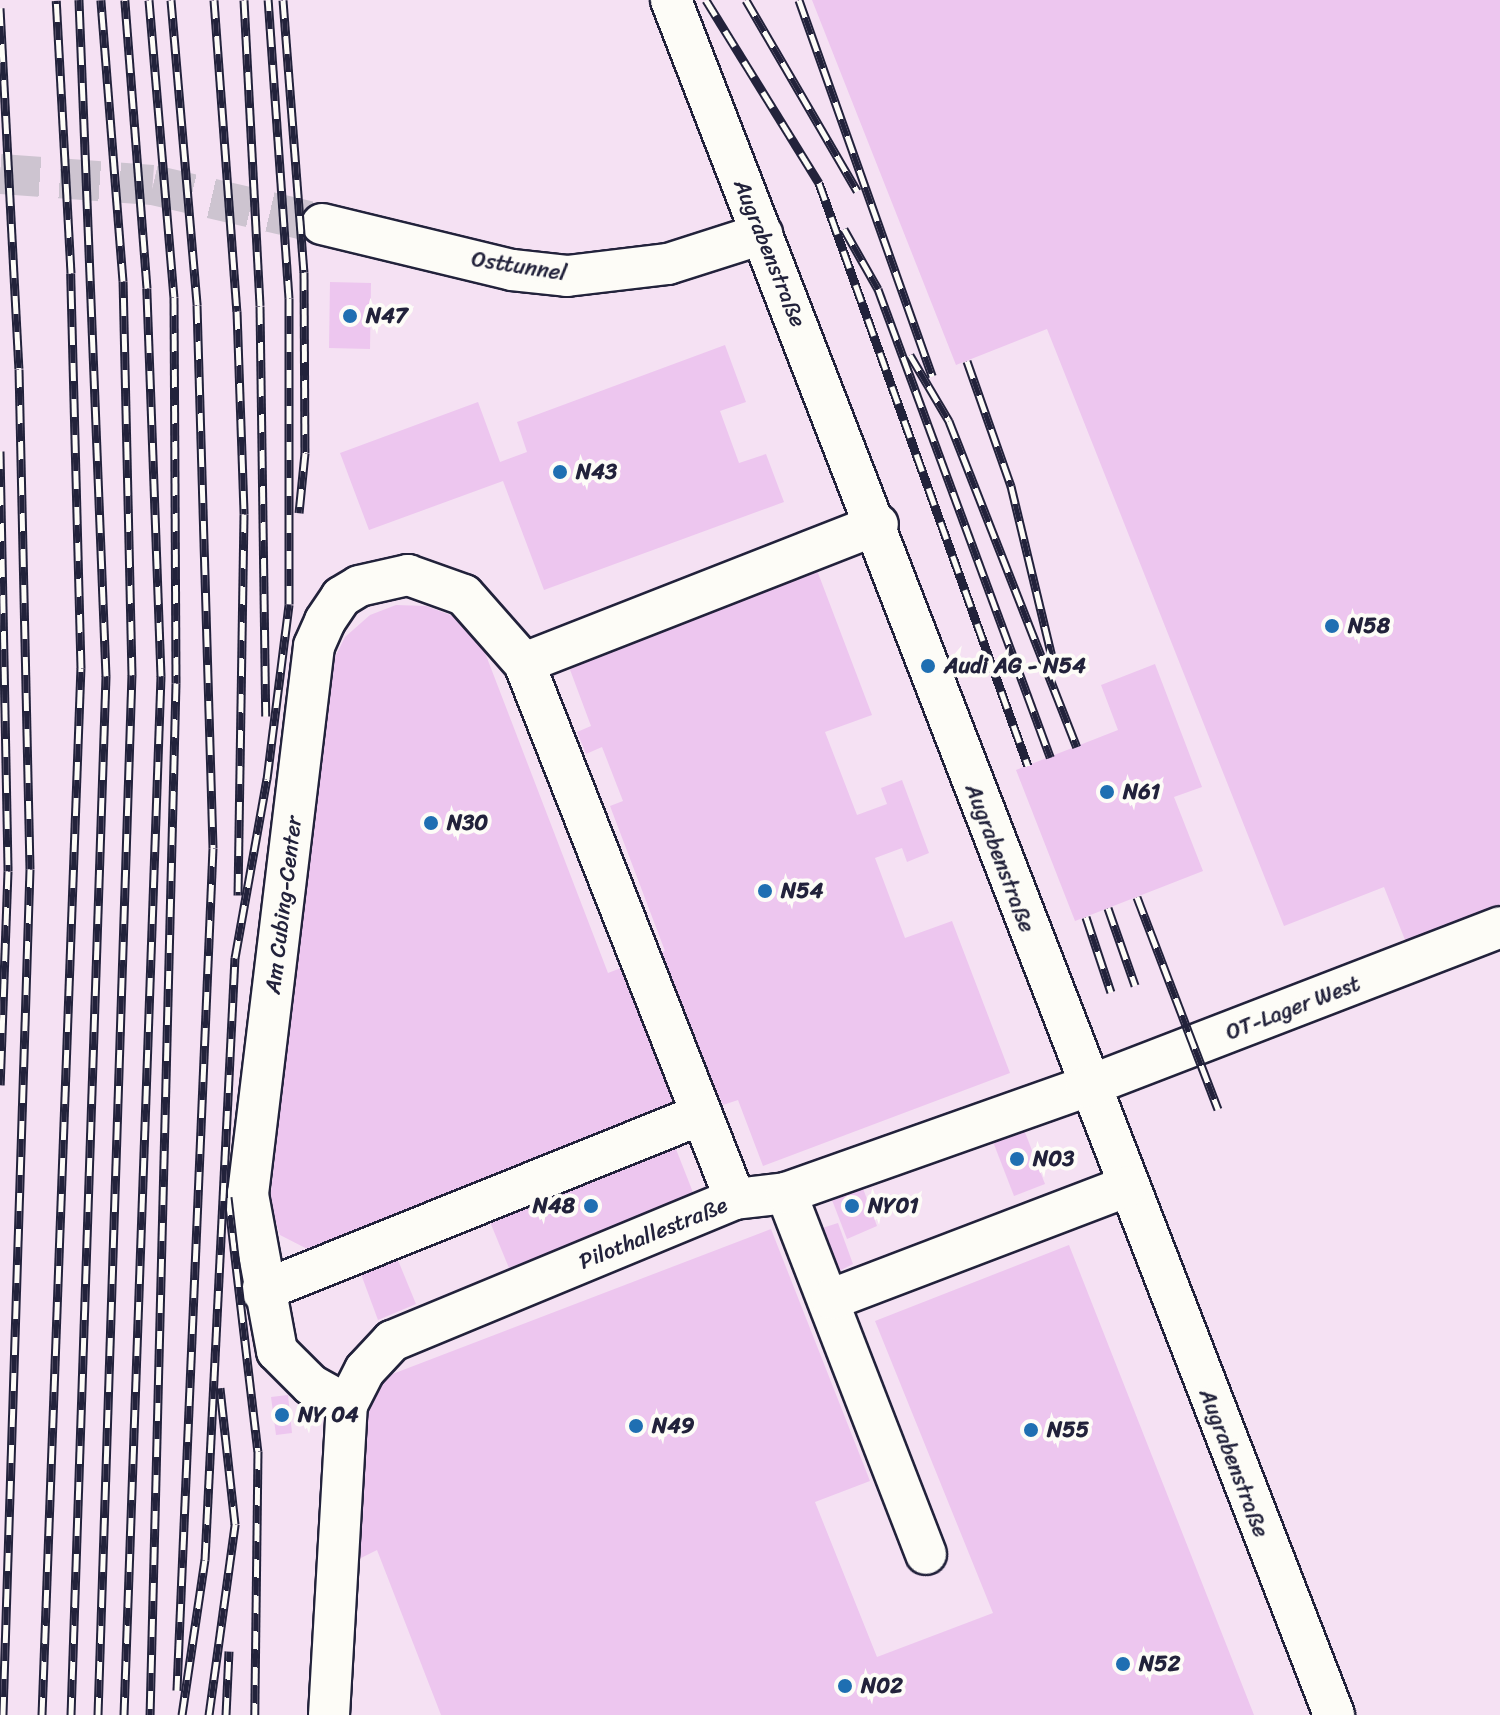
<!DOCTYPE html>
<html>
<head>
<meta charset="utf-8">
<style>
	body { margin:0 }
	#map { position:relative; width:1500px; height:1715px; overflow:hidden; background:#f8ecf5; font-family:Sriracha,sans-serif }
	div>[style] { position:absolute }
	.built>* { inset:0; background:#f5e1f3 }
	.building>* { inset:0; background:#edc6ef }
	.minor-tunnel>* { height:40px; margin-top:-20px; transform-origin:0; background:repeating-linear-gradient(90deg,#cdc4d0 0 40px,transparent 0 60px) }
	.roads { filter:drop-shadow(2px 0 #22223b) drop-shadow(-2px 0 #22223b) drop-shadow(0 2px #22223b) drop-shadow(0 -2px #22223b) }
	.minor>* { height:40px; margin:-20px; padding:0 20px; transform-origin:20px; border-radius:20px; background:#fdfcf7 }
	.rail>* { height:9px; margin-top:-4.5px; transform-origin:0; background:repeating-linear-gradient(90deg,#fdfcf7 0 18px,#22223b 0 36px); box-sizing:border-box; border-block:2px solid #22223b }
	.dots>* { width:22px; height:22px; translate:-50% -50%; box-sizing:border-box; border:4px solid #fdfcf7; border-radius:50% }
	span { translate:-50% -50%; white-space:nowrap; text-align:center; line-height:1.15; -webkit-text-stroke:8px #fdfcf7; paint-order:stroke }
	.street-label { font-size:22px; color:#22223b }
	.poi-label { font-size:22px; color:#22223b; font-weight:700 }
	.left { translate:0 -50%; text-align:left }
	.right { translate:-100% -50%; text-align:right }
</style>
</head>
<body>
<div id="map">
	<div class="built">
		<div style="clip-path:polygon(0 0,1500px 0,1500px 1715px,0 1715px)"></div>
	</div>
	<div class="building">
		<div style="clip-path:polygon(812px 0,1500px 0,1500px 908px,1407px 945px,1384px 887px,1284px 926px,1047px 329px,956px 365px)"></div>
		<div style="clip-path:polygon(330px 282px,371px 283px,370px 349px,329px 348px)"></div>
		<div style="clip-path:polygon(725px 345px,746px 402px,720px 411px,739px 463px,766px 454px,784px 502px,544px 590px,503px 481px,369px 530px,340px 453px,478px 402px,500px 462px,527px 452px,517px 422px)"></div>
		<div style="clip-path:polygon(815px 565px,872px 715px,825px 732px,857px 815px,887px 804px,881px 788px,902px 780px,929px 853px,907px 862px,902px 848px,875px 858px,905px 938px,952px 921px,1010px 1073px,763px 1166px,738px 1100px,723px 1105px,717px 1091px,323px 1257px,280px 1235px,270px 1202px,327px 673px,345px 637px,370px 615px,396px 605px,426px 606px,456px 617px,479px 637px,608px 973px,665px 951px,610px 806px,623px 801px,602px 747px,586px 754px,577px 732px,591px 726px,566px 659px)"></div>
		<div style="clip-path:polygon(1155px 664px,1202px 787px,1174px 797px,1203px 871px,1075px 921px,1016px 770px,1118px 730px,1101px 685px)"></div>
		<div style="clip-path:polygon(1021px 1122px,1045px 1184px,1014px 1196px,990px 1134px)"></div>
		<div style="clip-path:polygon(674px 1144px,694px 1195px,509px 1268px,488px 1217px)"></div>
		<div style="clip-path:polygon(858px 1175px,877px 1226px,847px 1239px,827px 1187px)"></div>
		<div style="clip-path:polygon(838px 1223px,853px 1264px,837px 1272px,819px 1229px)"></div>
		<div style="clip-path:polygon(771px 1229px,870px 1481px,815px 1502px,877px 1657px,993px 1613px,875px 1321px,1069px 1245px,1254px 1715px,441px 1715px,377px 1550px,353px 1562px,369px 1383px)"></div>
		<div style="clip-path:polygon(395px 1253px,416px 1304px,378px 1320px,358px 1266px)"></div>
		<div style="clip-path:polygon(288px 1395px,292px 1433px,276px 1435px,271px 1397px)"></div>
	</div>
	<div class="minor-tunnel">
		<div style="left:0;top:174px;width:153px;rotate:4.1deg"></div>
		<div style="left:153px;top:185px;width:173px;rotate:13deg"></div>
	</div>
	<div class="roads">
		<div class="minor">
			<div style="left:671px;top:0;width:1839px;rotate:68.86deg"></div>
			<div style="left:322px;top:224px;width:195px;rotate:13.6deg"></div>
			<div style="left:512px;top:270px;width:55px;rotate:6.2deg"></div>
			<div style="left:567px;top:276px;width:102px;rotate:-6.8deg"></div>
			<div style="left:668px;top:264px;width:99px;rotate:-17.7deg"></div>
			<div style="left:524px;top:663px;width:576px;rotate:68.51deg"></div>
			<div style="left:786px;top:1193px;width:387px;rotate:68.8deg"></div>
			<div style="left:262px;top:1291px;width:474px;rotate:-21.9deg"></div>
			<div style="left:832px;top:1299px;width:315px;rotate:-20.9deg"></div>
			<div style="left:347px;top:1405px;width:41px;rotate:-150.9deg"></div>
			<div style="left:311px;top:1385px;width:48px;rotate:-135deg"></div>
			<div style="left:277px;top:1351px;width:160px;rotate:-100.5deg"></div>
			<div style="left:248px;top:1194px;width:552px;rotate:-83.13deg"></div>
			<div style="left:314px;top:646px;width:27px;rotate:-66deg"></div>
			<div style="left:325px;top:621px;width:29px;rotate:-56deg"></div>
			<div style="left:341px;top:597px;width:21px;rotate:-31deg"></div>
			<div style="left:359px;top:586px;width:50px;rotate:-12.7deg"></div>
			<div style="left:408px;top:575px;width:59px;rotate:19.7deg"></div>
			<div style="left:464px;top:595px;width:91px;rotate:48.6deg"></div>
			<div style="left:524px;top:663px;width:380px;rotate:-21.4deg"></div>
			<div style="left:329px;top:1715px;width:311px;rotate:-86.7deg"></div>
			<div style="left:347px;top:1405px;width:39px;rotate:-63deg"></div>
			<div style="left:365px;top:1370px;width:40px;rotate:-47deg"></div>
			<div style="left:392px;top:1341px;width:371px;rotate:-22.5deg"></div>
			<div style="left:735px;top:1199px;width:51px;rotate:-6.7deg"></div>
			<div style="left:786px;top:1193px;width:318px;rotate:-19.5deg"></div>
			<div style="left:1086px;top:1087px;width:444px;rotate:-21.1deg"></div>
		</div>
	</div>
	<div class="rail">
		<div style="left:149px;top:0;width:298px;rotate:85.2deg"></div>
		<div style="left:174px;top:297px;width:386px;rotate:89.7deg"></div>
		<div style="left:176px;top:683px;width:1032px;rotate:91.44deg"></div>
		<div style="left:171px;top:0;width:306px;rotate:85.1deg"></div>
		<div style="left:197px;top:305px;width:543px;rotate:88.31deg"></div>
		<div style="left:213px;top:848px;width:843px;rotate:92.45deg"></div>
		<div style="left:214px;top:0;width:312px;rotate:85.8deg"></div>
		<div style="left:237px;top:311px;width:203px;rotate:88deg"></div>
		<div style="left:244px;top:514px;width:381px;rotate:90.9deg"></div>
		<div style="left:244px;top:0;width:306px;rotate:87deg"></div>
		<div style="left:260px;top:306px;width:410px;rotate:89.2deg"></div>
		<div style="left:283px;top:0;width:273px;rotate:85.6deg"></div>
		<div style="left:304px;top:272px;width:181px;rotate:89.7deg"></div>
		<div style="left:305px;top:453px;width:60px;rotate:95.7deg"></div>
		<div style="left:706px;top:0;width:215px;rotate:58.3deg"></div>
		<div style="left:819px;top:183px;width:619px;rotate:70.28deg"></div>
		<div style="left:746px;top:0;width:221px;rotate:59.8deg"></div>
		<div style="left:799px;top:0;width:399px;rotate:70.5deg"></div>
		<div style="left:0;top:8px;width:361px;rotate:87deg"></div>
		<div style="left:19px;top:369px;width:500px;rotate:88.74deg"></div>
		<div style="left:30px;top:869px;width:846px;rotate:91.83deg"></div>
		<div style="left:844px;top:229px;width:69px;rotate:60.5deg"></div>
		<div style="left:878px;top:289px;width:499px;rotate:69.8deg"></div>
		<div style="left:910px;top:355px;width:77px;rotate:59.4deg"></div>
		<div style="left:949px;top:421px;width:350px;rotate:68.6deg"></div>
		<div style="left:967px;top:361px;width:133px;rotate:70.6deg"></div>
		<div style="left:1011px;top:486px;width:176px;rotate:76.5deg"></div>
		<div style="left:0;top:451px;width:420px;rotate:88.9deg"></div>
		<div style="left:8px;top:871px;width:214px;rotate:92.1deg"></div>
		<div style="left:1137px;top:897px;width:227px;rotate:69.1deg"></div>
		<div style="left:1108px;top:908px;width:82px;rotate:70.7deg"></div>
		<div style="left:1086px;top:917px;width:79px;rotate:71.6deg"></div>
		<div style="left:228px;top:1197px;width:256px;rotate:83.3deg"></div>
		<div style="left:258px;top:1451px;width:264px;rotate:90.7deg"></div>
		<div style="left:42px;top:1715px;width:1048px;rotate:-87.87deg"></div>
		<div style="left:81px;top:668px;width:395px;rotate:-91.5deg"></div>
		<div style="left:71px;top:273px;width:273px;rotate:-93.1deg"></div>
		<div style="left:71px;top:1715px;width:1040px;rotate:-88.07deg"></div>
		<div style="left:106px;top:676px;width:677px;rotate:-92.29deg"></div>
		<div style="left:98px;top:1715px;width:1041px;rotate:-88.13deg"></div>
		<div style="left:132px;top:675px;width:394px;rotate:-91.3deg"></div>
		<div style="left:123px;top:281px;width:282px;rotate:-94.5deg"></div>
		<div style="left:124px;top:1715px;width:1040px;rotate:-87.96deg"></div>
		<div style="left:161px;top:676px;width:388px;rotate:-92.1deg"></div>
		<div style="left:147px;top:288px;width:289px;rotate:-94.4deg"></div>
		<div style="left:182px;top:1715px;width:157px;rotate:-81.6deg"></div>
		<div style="left:205px;top:1560px;width:603px;rotate:-87.15deg"></div>
		<div style="left:235px;top:958px;width:182px;rotate:-79.9deg"></div>
		<div style="left:267px;top:779px;width:176px;rotate:-82.8deg"></div>
		<div style="left:289px;top:604px;width:306px;rotate:-90deg"></div>
		<div style="left:289px;top:298px;width:299px;rotate:-94deg"></div>
		<div style="left:209px;top:1715px;width:193px;rotate:-82.2deg"></div>
		<div style="left:235px;top:1524px;width:137px;rotate:-96.3deg"></div>
		<div style="left:226px;top:1715px;width:64px;rotate:-87.3deg"></div>
	</div>
	<div class="dots">
		<div style="left:350px;top:316px;background:#1f6fb2"></div>
		<div style="left:560px;top:472px;background:#1f6fb2"></div>
		<div style="left:1332px;top:626px;background:#1f6fb2"></div>
		<div style="left:928px;top:666px;background:#1f6fb2"></div>
		<div style="left:1107px;top:792px;background:#1f6fb2"></div>
		<div style="left:431px;top:823px;background:#1f6fb2"></div>
		<div style="left:765px;top:891px;background:#1f6fb2"></div>
		<div style="left:1017px;top:1159px;background:#1f6fb2"></div>
		<div style="left:591px;top:1206px;background:#1f6fb2"></div>
		<div style="left:852px;top:1206px;background:#1f6fb2"></div>
		<div style="left:282px;top:1415px;background:#1f6fb2"></div>
		<div style="left:636px;top:1426px;background:#1f6fb2"></div>
		<div style="left:1031px;top:1430px;background:#1f6fb2"></div>
		<div style="left:1123px;top:1664px;background:#1f6fb2"></div>
		<div style="left:845px;top:1686px;background:#1f6fb2"></div>
	</div>
	<div class="street-label">
		<span style="left:770px;top:253px;rotate:68deg">Augrabenstraße</span>
		<span style="left:519px;top:266px;rotate:9deg">Osttunnel</span>
		<span style="left:1000px;top:858px;rotate:69deg">Augrabenstraße</span>
		<span style="left:283px;top:905px;rotate:-83deg">Am Cubing-Center</span>
		<span style="left:1293px;top:1008px;rotate:-21deg">OT-Lager West</span>
		<span style="left:653px;top:1233px;rotate:-22deg">Pilothallestraße</span>
		<span style="left:1234px;top:1463px;rotate:69deg">Augrabenstraße</span>
	</div>
	<div class="poi-label">
		<span class="left" style="left:366px;top:316px">N47</span>
		<span class="left" style="left:576px;top:472px">N43</span>
		<span class="left" style="left:1348px;top:626px">N58</span>
		<span class="left" style="left:944px;top:666px">Audi AG - N54</span>
		<span class="left" style="left:1123px;top:792px">N61</span>
		<span class="left" style="left:447px;top:823px">N30</span>
		<span class="left" style="left:781px;top:891px">N54</span>
		<span class="left" style="left:1033px;top:1159px">N03</span>
		<span class="right" style="left:575px;top:1206px">N48</span>
		<span class="left" style="left:868px;top:1206px">NY01</span>
		<span class="left" style="left:298px;top:1415px">NY 04</span>
		<span class="left" style="left:652px;top:1426px">N49</span>
		<span class="left" style="left:1047px;top:1430px">N55</span>
		<span class="left" style="left:1139px;top:1664px">N52</span>
		<span class="left" style="left:861px;top:1686px">N02</span>
	</div>
</div>
</body>
</html>
